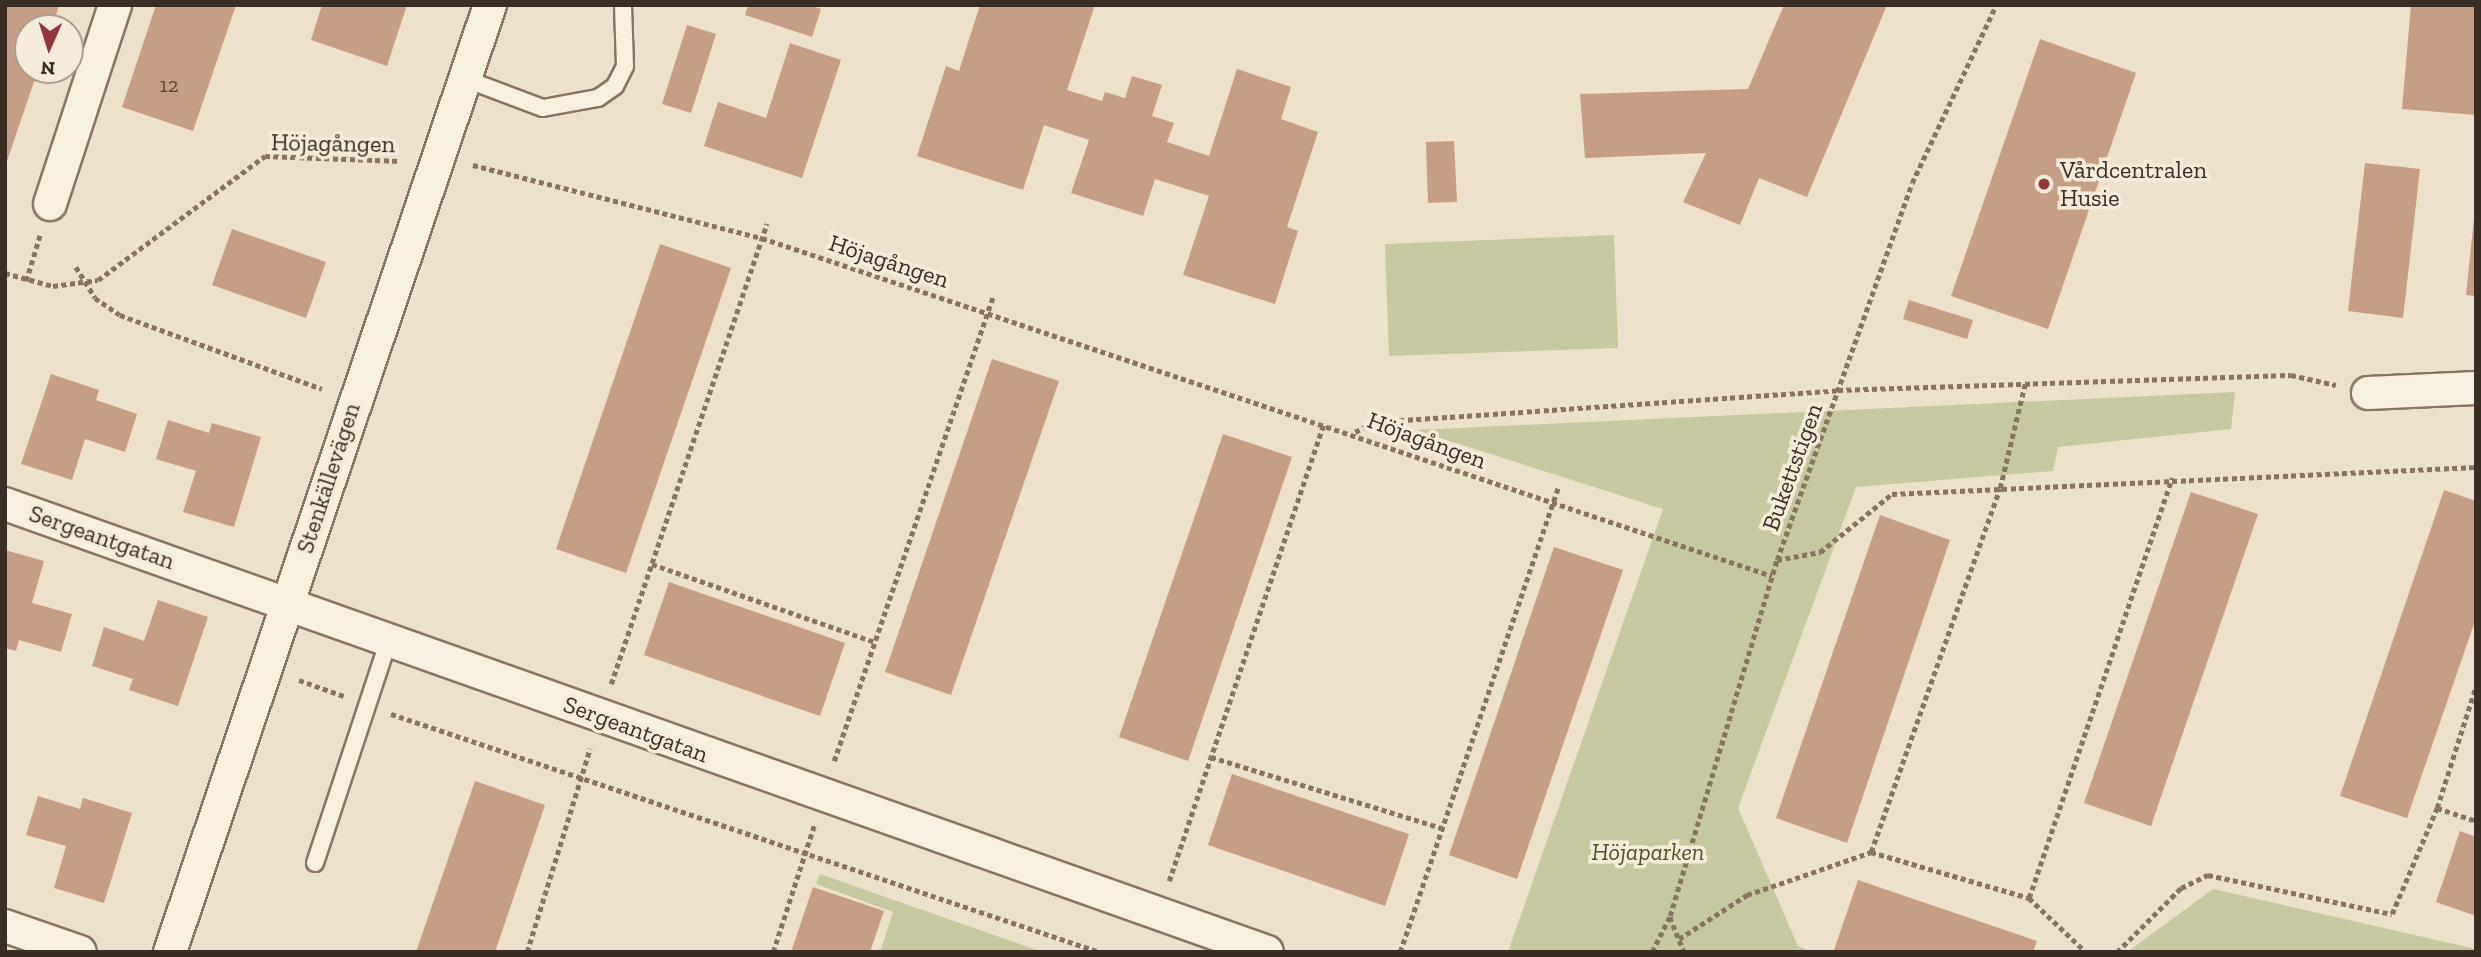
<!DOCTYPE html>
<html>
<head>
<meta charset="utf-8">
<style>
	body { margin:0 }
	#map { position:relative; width:2481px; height:957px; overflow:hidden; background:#ece1cc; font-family:"Zilla Slab",serif }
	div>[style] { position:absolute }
	.green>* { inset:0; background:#c6c9a0 }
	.building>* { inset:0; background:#c69d85 }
	.path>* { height:4.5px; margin-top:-2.25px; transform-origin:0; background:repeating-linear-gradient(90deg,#887461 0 5px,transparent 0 8.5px) }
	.roads { filter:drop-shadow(2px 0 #887461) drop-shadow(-2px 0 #887461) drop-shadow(0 2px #887461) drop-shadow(0 -2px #887461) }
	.lane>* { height:16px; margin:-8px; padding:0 8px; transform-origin:8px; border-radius:8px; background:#f7efdf }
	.street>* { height:32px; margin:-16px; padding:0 16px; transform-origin:16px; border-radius:16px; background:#f7efdf }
	.dots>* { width:19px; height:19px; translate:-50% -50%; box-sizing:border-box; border:4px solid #f4ebdb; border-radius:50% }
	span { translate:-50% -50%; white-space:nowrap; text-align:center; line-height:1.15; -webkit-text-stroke:7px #f4ebdb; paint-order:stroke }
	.number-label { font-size:21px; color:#5d493c }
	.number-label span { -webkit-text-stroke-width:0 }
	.street-label { font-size:24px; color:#3a2d23 }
	.poi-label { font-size:24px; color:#3a2d23 }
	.left { translate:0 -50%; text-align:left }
	.park-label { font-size:24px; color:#4c542b; font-style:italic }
	.frame { position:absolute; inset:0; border:7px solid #3a2d23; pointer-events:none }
	.north { position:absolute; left:14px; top:14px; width:70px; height:70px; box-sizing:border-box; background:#f4ebdb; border:2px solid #aa9f91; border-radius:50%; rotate:183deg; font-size:19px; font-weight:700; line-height:28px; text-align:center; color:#3a2d23 }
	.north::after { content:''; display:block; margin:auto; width:24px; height:32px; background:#91363b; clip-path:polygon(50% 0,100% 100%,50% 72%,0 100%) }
</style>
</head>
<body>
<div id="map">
	<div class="green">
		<div style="clip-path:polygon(1614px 235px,1618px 348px,1389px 356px,1385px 244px)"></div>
		<div style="clip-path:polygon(2235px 392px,2231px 429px,2058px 447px,2053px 471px,1856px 487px,1738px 808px,1798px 946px,1812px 952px,1508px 952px,1663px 509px,1415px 430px)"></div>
		<div style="clip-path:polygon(820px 874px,1042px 952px,880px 952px,893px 912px,816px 884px)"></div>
		<div style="clip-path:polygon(2213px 889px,2476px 949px,2476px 952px,2127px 952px)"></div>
	</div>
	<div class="building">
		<div style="clip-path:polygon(5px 5px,59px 5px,52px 28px,28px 28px,28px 70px,38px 70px,6px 164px)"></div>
		<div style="clip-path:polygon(156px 5px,236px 5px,193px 131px,122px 107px)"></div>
		<div style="clip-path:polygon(322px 5px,407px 5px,387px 66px,311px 40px)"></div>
		<div style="clip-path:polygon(748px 5px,810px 5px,821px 9px,812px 37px,745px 15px)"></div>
		<div style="clip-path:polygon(980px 5px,1095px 5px,1067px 90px,1102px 101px,1105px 92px,1125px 98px,1132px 76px,1162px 85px,1152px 116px,1174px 123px,1167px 142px,1209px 156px,1237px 69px,1291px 87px,1281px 119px,1318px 132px,1287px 227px,1298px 231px,1275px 304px,1183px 275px,1209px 196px,1155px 179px,1143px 216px,1071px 193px,1089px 140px,1044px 125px,1023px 190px,917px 156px,946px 66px,959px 71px)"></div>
		<div style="clip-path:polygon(1784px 5px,1887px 5px,1807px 197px,1759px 178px,1740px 225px,1683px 202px,1706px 153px,1585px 158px,1580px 94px,1748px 89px)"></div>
		<div style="clip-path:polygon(2411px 5px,2476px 5px,2476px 115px,2402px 109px)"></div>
		<div style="clip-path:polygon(687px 25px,716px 34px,691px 113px,662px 104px)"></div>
		<div style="clip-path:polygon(2040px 39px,2136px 73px,2048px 329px,1951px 296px)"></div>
		<div style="clip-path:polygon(790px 43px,841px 60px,802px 178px,704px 146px,718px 102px,766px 118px)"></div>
		<div style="clip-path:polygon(1454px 141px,1457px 202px,1428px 203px,1426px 142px)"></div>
		<div style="clip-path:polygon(2365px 163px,2420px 169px,2403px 318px,2348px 311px)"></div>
		<div style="clip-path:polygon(2474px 218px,2476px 218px,2476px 296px,2466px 295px)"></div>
		<div style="clip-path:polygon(232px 229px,326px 262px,306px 318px,212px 285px)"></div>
		<div style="clip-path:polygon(660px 244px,731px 268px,626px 573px,556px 549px)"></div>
		<div style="clip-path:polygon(1909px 300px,1973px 320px,1967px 339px,1903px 319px)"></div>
		<div style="clip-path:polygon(992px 359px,1059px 381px,951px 695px,885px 672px)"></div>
		<div style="clip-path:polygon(51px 374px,99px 390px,96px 400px,137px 414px,125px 452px,85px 439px,72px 480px,21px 464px)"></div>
		<div style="clip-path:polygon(168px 420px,209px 433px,212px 423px,261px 437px,234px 527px,183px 512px,196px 471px,156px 459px)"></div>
		<div style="clip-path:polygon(1223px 434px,1292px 457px,1188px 761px,1119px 737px)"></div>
		<div style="clip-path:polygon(2444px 490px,2476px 501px,2476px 618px,2407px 818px,2340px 796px)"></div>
		<div style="clip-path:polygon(2191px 492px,2258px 514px,2151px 826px,2084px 803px)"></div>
		<div style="clip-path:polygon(1880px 515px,1950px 540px,1847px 843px,1776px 818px)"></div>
		<div style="clip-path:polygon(1554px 547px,1623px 570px,1517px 879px,1449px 855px)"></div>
		<div style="clip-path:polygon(5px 550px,44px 561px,32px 603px,72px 614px,61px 652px,19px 640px,16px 651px,5px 648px)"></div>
		<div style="clip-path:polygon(669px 582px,845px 643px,820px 716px,644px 655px)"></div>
		<div style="clip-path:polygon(158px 600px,208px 617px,178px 706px,129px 690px,133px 679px,92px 666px,104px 627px,144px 641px)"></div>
		<div style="clip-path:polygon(1232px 774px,1409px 834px,1385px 906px,1208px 845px)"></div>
		<div style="clip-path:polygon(475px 781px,545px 805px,495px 952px,416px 952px)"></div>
		<div style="clip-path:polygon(38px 796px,80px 809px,83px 798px,132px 813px,104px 903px,54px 888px,66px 846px,26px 835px)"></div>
		<div style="clip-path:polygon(2460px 831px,2476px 837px,2476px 916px,2436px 902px)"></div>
		<div style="clip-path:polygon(1858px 880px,2037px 941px,2033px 952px,1834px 950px)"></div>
		<div style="clip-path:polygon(813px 887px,884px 911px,870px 952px,791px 952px)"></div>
	</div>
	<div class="path">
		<div style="left:473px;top:165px;width:298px;rotate:14.2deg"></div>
		<div style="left:762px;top:238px;width:1065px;rotate:18.5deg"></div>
		<div style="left:76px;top:267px;width:36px;rotate:58deg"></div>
		<div style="left:95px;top:298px;width:30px;rotate:34deg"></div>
		<div style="left:120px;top:315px;width:215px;rotate:20.1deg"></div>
		<div style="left:5px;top:273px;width:50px;rotate:15.2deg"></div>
		<div style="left:53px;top:286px;width:45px;rotate:-7.6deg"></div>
		<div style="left:98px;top:280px;width:208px;rotate:-36.6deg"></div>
		<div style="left:265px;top:156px;width:136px;rotate:2.1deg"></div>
		<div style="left:26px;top:281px;width:48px;rotate:-73.1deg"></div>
		<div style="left:1355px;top:432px;width:21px;rotate:-28deg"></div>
		<div style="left:1374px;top:422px;width:465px;rotate:-3.9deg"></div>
		<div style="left:1838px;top:390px;width:453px;rotate:-1.9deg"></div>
		<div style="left:2291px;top:375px;width:46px;rotate:12.5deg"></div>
		<div style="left:1777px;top:560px;width:44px;rotate:-10.5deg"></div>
		<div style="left:1820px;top:552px;width:92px;rotate:-38.9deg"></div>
		<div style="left:1892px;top:494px;width:585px;rotate:-2.65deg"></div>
		<div style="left:652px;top:564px;width:236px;rotate:19.3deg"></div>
		<div style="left:299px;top:680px;width:48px;rotate:19.6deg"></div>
		<div style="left:611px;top:684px;width:486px;rotate:-71.3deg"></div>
		<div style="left:391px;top:714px;width:748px;rotate:18.56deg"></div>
		<div style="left:1211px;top:757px;width:242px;rotate:17.1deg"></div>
		<div style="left:834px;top:761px;width:490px;rotate:-71.1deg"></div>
		<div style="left:2437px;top:808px;width:128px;rotate:-72.3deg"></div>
		<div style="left:1871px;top:852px;width:386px;rotate:-70.5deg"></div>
		<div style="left:2000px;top:488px;width:107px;rotate:-76.5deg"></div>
		<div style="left:1169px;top:881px;width:484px;rotate:-71.3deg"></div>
		<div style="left:2029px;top:898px;width:444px;rotate:-71.2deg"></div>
		<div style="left:1670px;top:917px;width:38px;rotate:68deg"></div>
		<div style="left:1679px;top:939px;width:81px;rotate:-32.9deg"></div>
		<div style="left:1747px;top:895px;width:131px;rotate:-19.1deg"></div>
		<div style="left:1871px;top:852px;width:165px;rotate:16.2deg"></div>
		<div style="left:2029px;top:898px;width:79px;rotate:43.5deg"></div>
		<div style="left:527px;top:952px;width:213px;rotate:-72.8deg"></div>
		<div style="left:773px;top:952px;width:133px;rotate:-72deg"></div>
		<div style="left:1400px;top:952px;width:492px;rotate:-71.2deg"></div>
		<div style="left:1652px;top:952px;width:40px;rotate:-63.4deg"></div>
		<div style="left:1670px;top:916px;width:372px;rotate:-73.3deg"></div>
		<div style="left:1777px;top:560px;width:400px;rotate:-70.3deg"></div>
		<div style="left:1912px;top:183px;width:197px;rotate:-64.7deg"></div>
		<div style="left:2117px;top:952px;width:91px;rotate:-45deg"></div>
		<div style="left:2181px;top:888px;width:30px;rotate:-26deg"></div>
		<div style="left:2208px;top:875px;width:188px;rotate:12deg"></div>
		<div style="left:2392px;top:914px;width:115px;rotate:-67deg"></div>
		<div style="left:2437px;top:808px;width:41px;rotate:18.4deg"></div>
	</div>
	<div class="roads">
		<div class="lane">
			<div style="left:463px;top:78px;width:85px;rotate:20.6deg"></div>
			<div style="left:543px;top:108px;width:56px;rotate:-10.3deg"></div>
			<div style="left:598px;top:98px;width:21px;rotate:-35deg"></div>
			<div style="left:615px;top:86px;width:22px;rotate:-63deg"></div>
			<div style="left:625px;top:66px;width:61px;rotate:-91.9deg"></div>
			<div style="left:315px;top:863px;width:236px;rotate:-71.7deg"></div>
		</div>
		<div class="street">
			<div style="left:50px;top:204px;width:209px;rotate:-71.9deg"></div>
			<div style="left:2368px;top:393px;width:108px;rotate:-2.7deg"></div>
			<div style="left:5px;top:504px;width:1339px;rotate:19.54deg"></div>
			<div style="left:5px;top:926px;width:79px;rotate:19.1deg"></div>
			<div style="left:170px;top:952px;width:1000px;rotate:-71.33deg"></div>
		</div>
	</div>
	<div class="dots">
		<div style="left:2044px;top:184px;background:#91363b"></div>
	</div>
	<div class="number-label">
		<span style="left:169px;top:85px">12</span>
	</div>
	<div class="street-label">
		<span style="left:333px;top:143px;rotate:1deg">Höjagången</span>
		<span style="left:889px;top:261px;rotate:18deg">Höjagången</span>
		<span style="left:1427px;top:440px;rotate:20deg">Höjagången</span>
		<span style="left:1792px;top:467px;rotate:-70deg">Bukettstigen</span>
		<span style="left:328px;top:478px;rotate:-72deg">Stenkällevägen</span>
		<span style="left:102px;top:537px;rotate:19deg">Sergeantgatan</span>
		<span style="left:636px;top:729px;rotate:20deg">Sergeantgatan</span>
	</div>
	<div class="poi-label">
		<span class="left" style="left:2060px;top:184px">Vårdcentralen<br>Husie</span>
	</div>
	<div class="park-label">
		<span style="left:1648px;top:852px">Höjaparken</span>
	</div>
	<div class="frame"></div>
	<div class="north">N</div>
</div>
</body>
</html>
